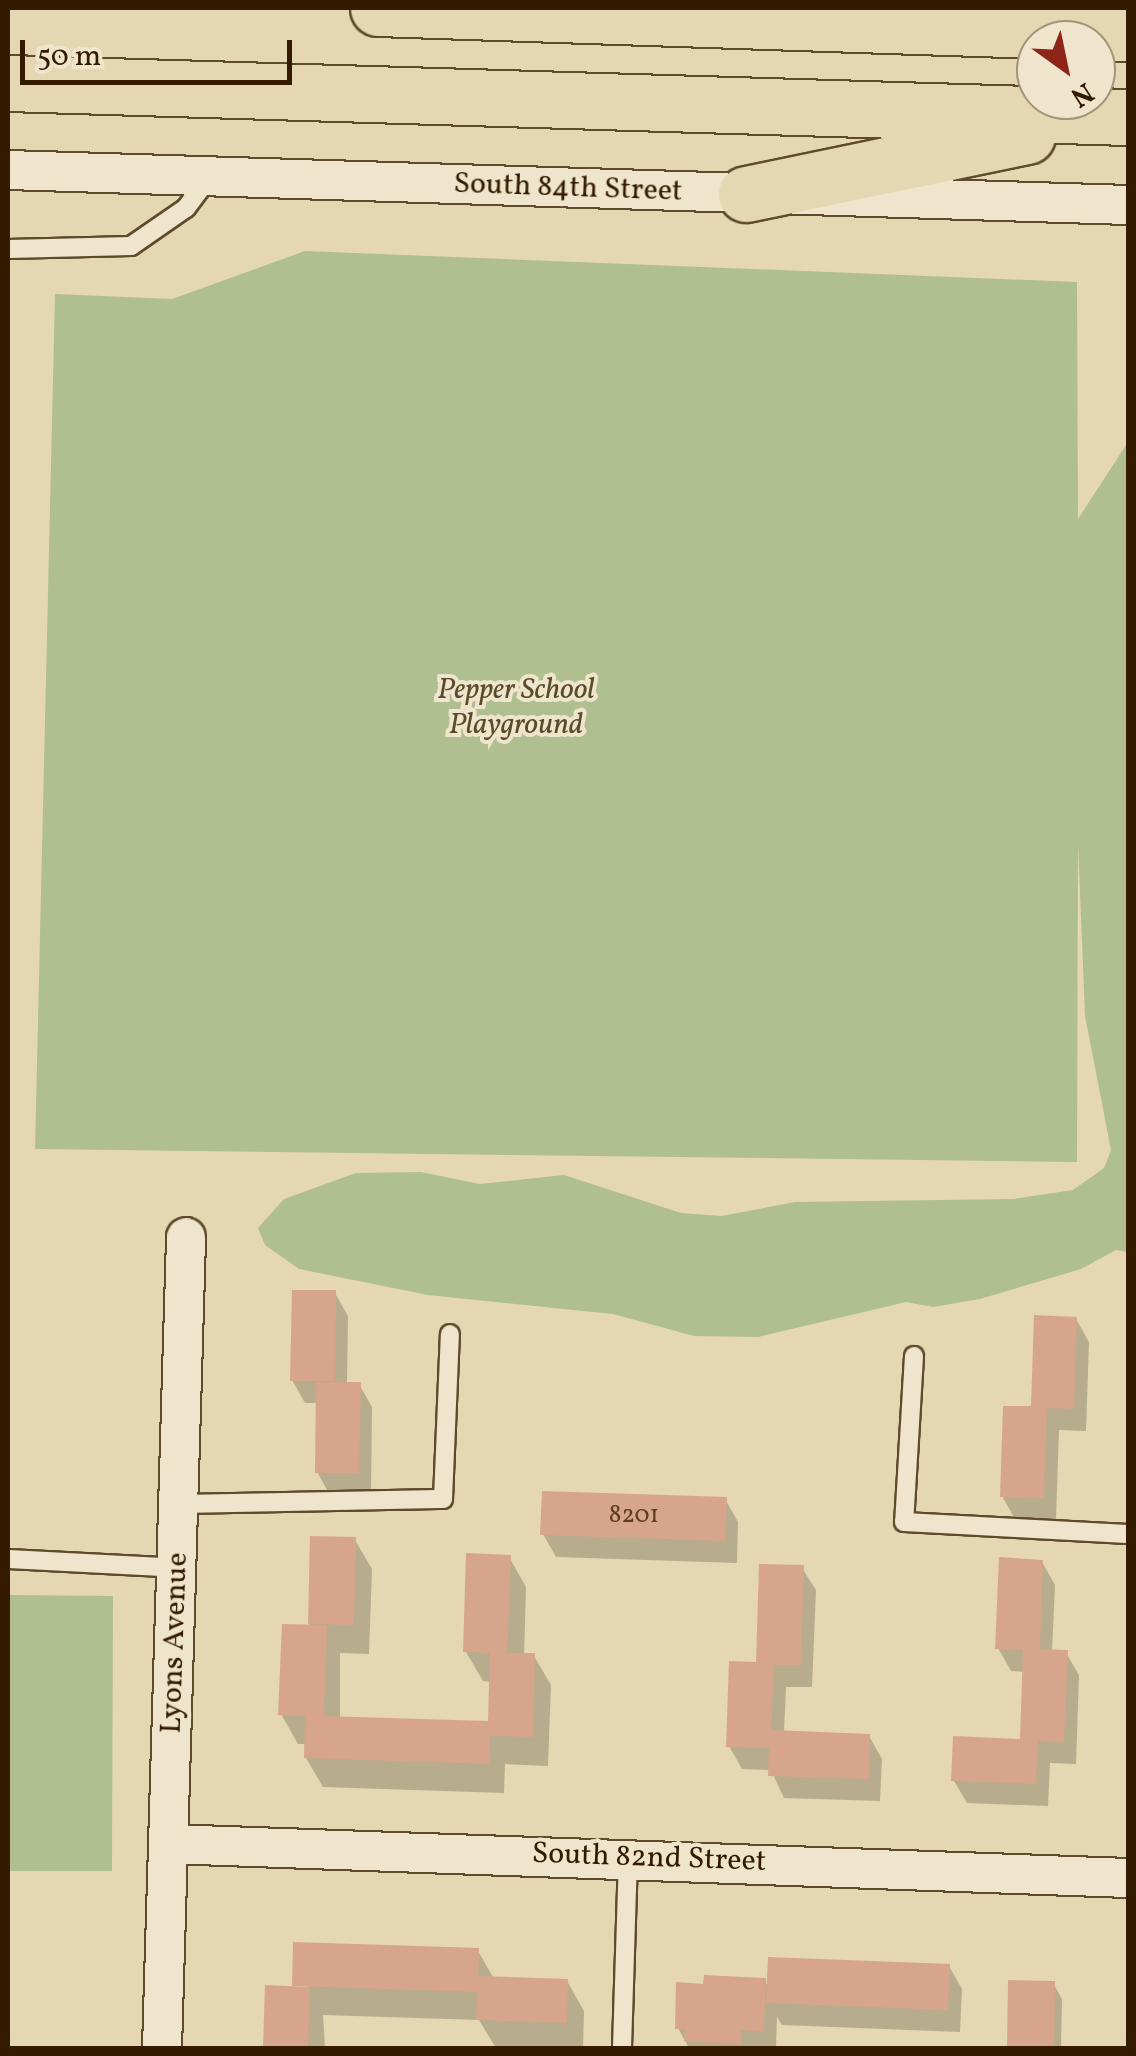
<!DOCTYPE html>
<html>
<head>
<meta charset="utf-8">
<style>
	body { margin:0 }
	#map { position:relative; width:1136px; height:2056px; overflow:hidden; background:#e5d7b1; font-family:Vollkorn,serif }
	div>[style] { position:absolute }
	.green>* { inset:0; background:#afbf90 }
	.shadow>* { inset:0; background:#0003 }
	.building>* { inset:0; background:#d7a58b }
	.roads { filter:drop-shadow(2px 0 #604a2c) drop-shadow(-2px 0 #604a2c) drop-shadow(0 2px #604a2c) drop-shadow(0 -2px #604a2c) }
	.lane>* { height:18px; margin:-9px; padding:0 9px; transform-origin:9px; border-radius:9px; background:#eee5cc }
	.street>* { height:38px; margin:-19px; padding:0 19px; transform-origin:19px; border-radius:19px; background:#eee5cc }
	.primary>* { height:55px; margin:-27.5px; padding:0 27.5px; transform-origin:27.5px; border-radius:27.5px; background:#e5d7b1 }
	span { translate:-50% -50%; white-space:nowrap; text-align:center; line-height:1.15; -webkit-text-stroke:8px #eee5cc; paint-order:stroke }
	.number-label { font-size:25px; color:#5d3e23 }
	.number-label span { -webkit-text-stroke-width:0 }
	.street-label { font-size:30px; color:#341b00 }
	.park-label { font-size:30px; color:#594c2b; font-style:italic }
	.frame { position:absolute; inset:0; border:10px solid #341b00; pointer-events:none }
	.north { position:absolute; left:1016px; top:20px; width:100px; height:100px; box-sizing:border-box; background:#eee5cc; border:2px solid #a4947a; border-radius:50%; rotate:147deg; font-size:28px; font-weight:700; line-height:40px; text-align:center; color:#341b00 }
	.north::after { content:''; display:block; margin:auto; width:35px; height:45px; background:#8f2418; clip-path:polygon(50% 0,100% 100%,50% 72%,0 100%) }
	.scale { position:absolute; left:20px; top:40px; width:272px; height:45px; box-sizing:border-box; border:5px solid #341b00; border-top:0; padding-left:12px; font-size:30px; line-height:35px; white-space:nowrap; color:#341b00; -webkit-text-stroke:8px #eee5cc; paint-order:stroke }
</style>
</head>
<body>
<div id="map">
	<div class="green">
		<div style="clip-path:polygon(305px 251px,1077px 282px,1078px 519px,1128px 442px,1128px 1252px,1116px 1250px,1081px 1269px,980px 1299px,933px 1307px,906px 1302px,758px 1337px,694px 1336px,613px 1314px,428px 1295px,299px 1269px,265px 1245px,258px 1228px,284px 1199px,356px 1173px,421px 1172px,480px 1184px,564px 1175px,681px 1213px,722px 1216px,795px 1202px,1013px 1199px,1073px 1190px,1104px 1168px,1111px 1150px,1085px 1016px,1078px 843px,1077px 1162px,35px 1149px,55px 294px,172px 299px)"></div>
		<div style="clip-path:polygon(8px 1595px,113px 1596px,112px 1871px,8px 1871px)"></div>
	</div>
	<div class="shadow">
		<div style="clip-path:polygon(335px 1293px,348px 1316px,347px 1384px,359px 1384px,372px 1407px,371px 1495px,330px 1495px,317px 1472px,318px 1403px,305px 1403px,292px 1380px)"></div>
		<div style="clip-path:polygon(1076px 1319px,1089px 1342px,1086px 1431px,1059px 1430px,1056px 1520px,1015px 1519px,1002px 1496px,1033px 1409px)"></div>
		<div style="clip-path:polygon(725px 1499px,738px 1522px,737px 1563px,556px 1557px,543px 1534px)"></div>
		<div style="clip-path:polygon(355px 1540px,372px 1569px,369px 1654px,340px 1653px,340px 1719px,490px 1723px,491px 1682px,483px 1681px,466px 1652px,509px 1557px,526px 1587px,524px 1656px,534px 1656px,551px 1685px,548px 1766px,505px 1764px,504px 1793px,323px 1787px,306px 1758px,307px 1744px,298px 1744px,281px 1714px,310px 1623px)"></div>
		<div style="clip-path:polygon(1042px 1562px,1055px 1585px,1052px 1652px,1066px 1653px,1079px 1675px,1076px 1764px,1050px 1763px,1048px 1806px,967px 1803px,954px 1781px,1022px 1741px,1025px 1672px,1011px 1671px,998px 1648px)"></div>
		<div style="clip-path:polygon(802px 1568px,816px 1590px,812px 1687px,786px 1687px,784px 1733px,869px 1736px,882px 1759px,880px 1801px,784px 1798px,771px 1770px,742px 1769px,729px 1746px)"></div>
		<div style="clip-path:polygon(478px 1951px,494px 1979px,567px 1981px,584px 2011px,583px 2048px,496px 2048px,479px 2020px,323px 2015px,325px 2048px,266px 2048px,268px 1988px,296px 1989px)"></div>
		<div style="clip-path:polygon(949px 1966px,962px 1989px,960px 2032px,782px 2025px,777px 2017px,776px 2048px,689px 2048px,678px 2028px,706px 1986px,765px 1981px,769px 1989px)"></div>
		<div style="clip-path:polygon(1011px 1982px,1053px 1983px,1062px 1999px,1061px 2048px,1010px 2048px)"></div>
	</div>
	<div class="building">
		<div style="clip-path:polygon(292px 1290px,336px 1290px,335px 1381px,290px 1381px)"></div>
		<div style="clip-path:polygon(1034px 1315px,1077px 1317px,1074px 1409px,1047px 1408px,1044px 1498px,1000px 1497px,1003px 1406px,1031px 1406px)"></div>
		<div style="clip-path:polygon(316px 1382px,361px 1382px,359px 1473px,315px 1473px)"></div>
		<div style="clip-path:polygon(542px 1491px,727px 1497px,725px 1541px,540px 1535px)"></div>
		<div style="clip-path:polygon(310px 1536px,356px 1537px,354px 1625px,308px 1624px)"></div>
		<div style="clip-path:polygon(466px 1553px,511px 1555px,507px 1653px,535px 1653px,533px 1737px,490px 1736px,489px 1764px,304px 1758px,305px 1716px,278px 1715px,282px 1624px,327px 1625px,324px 1716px,488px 1721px,490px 1653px,463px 1652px)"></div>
		<div style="clip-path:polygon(999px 1557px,1043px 1560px,1040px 1649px,1068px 1650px,1064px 1742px,1038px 1741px,1036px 1784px,951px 1781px,953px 1736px,1020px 1739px,1023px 1650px,995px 1649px)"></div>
		<div style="clip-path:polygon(759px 1564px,804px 1565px,801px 1665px,774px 1665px,771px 1730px,870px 1734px,869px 1779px,768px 1776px,769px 1748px,726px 1747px,729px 1661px,756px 1662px)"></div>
		<div style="clip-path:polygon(293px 1942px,479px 1948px,478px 1976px,568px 1979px,567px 2023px,476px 2020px,477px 1992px,292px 1986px)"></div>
		<div style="clip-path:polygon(768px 1957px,950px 1964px,948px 2010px,766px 2003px)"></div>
		<div style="clip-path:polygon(704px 1975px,766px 1978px,764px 2032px,741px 2030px,741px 2045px,684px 2041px,685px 2029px,675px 2029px,676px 1982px,703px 1984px)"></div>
		<div style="clip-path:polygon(1008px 1980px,1055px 1981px,1054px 2048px,1007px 2048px)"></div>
		<div style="clip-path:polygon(265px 1985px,310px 1987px,308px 2048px,263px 2048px)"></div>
	</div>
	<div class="roads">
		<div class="lane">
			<div style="left:8px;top:249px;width:123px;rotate:-1.4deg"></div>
			<div style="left:131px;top:246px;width:67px;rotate:-34.6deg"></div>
			<div style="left:186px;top:208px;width:39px;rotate:-53deg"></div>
			<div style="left:914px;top:1356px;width:166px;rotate:93.4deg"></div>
			<div style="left:904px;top:1522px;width:224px;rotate:3.1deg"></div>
			<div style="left:178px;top:1504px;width:265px;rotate:-1.1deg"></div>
			<div style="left:443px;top:1499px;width:165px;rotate:-87.6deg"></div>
			<div style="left:8px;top:1559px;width:169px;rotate:3deg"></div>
			<div style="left:622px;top:2048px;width:189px;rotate:-88.2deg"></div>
		</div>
		<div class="street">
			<div style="left:8px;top:170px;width:1121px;rotate:1.79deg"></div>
			<div style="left:169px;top:1844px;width:960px;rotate:2.03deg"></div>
			<div style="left:162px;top:2048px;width:811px;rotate:-88.3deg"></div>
		</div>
		<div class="primary">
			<div style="left:378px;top:8px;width:750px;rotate:1.91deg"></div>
			<div style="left:8px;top:83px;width:1121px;rotate:1.74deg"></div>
			<div style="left:746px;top:194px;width:287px;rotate:-11.7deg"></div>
		</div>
	</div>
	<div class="number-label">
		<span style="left:634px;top:1516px">8201</span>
	</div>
	<div class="street-label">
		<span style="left:568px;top:188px;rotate:2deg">South 84th Street</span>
		<span style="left:175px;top:1643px;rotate:-88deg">Lyons Avenue</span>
		<span style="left:649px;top:1858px;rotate:2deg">South 82nd Street</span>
	</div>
	<div class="park-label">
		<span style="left:516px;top:707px">Pepper School<br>Playground</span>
	</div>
	<div class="frame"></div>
	<div class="north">N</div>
	<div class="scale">50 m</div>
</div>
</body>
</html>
